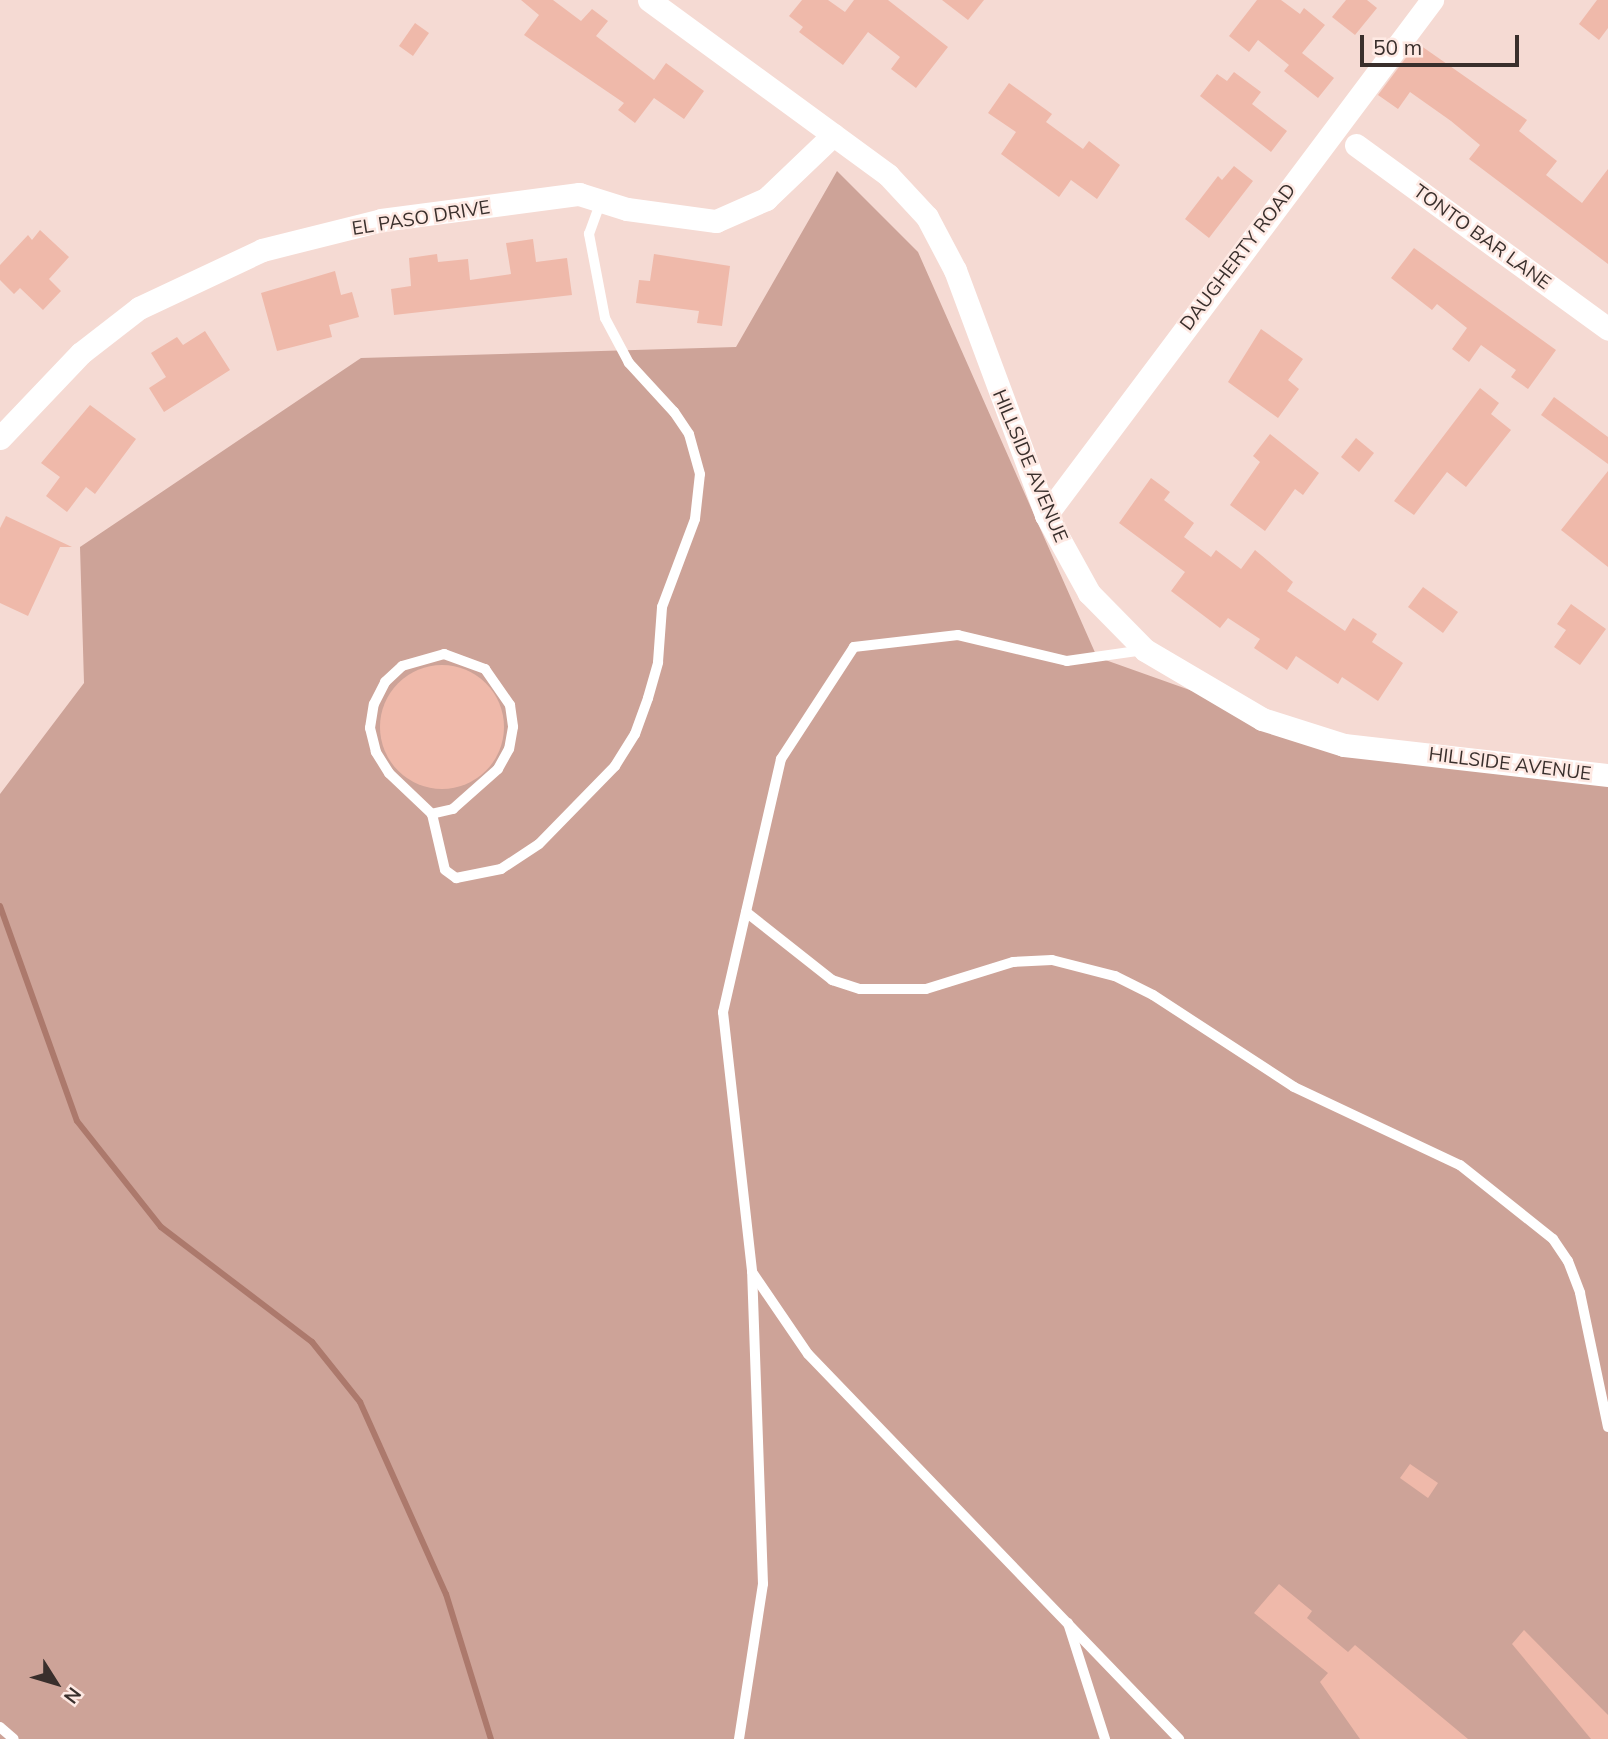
<!DOCTYPE html>
<html>
<head>
<meta charset="utf-8">
<style>
	body { margin:0 }
	#map { position:relative; width:1608px; height:1739px; overflow:hidden; background:#f5dad3; font-family:Mulish,sans-serif }
	div>[style] { position:absolute }
	.green>* { inset:0; background:#cda398 }
	.stream>* { height:6px; margin:-3px; padding:0 3px; transform-origin:3px; border-radius:3px; background:#ac796c }
	.building>* { inset:0; background:#efb9aa }
	.round { border-radius:50% }
	.service>* { height:10px; margin:-5px; padding:0 5px; transform-origin:5px; border-radius:5px; background:#fff }
	.minor>* { height:23px; margin:-11.5px; padding:0 11.5px; transform-origin:11.5px; border-radius:11.5px; background:#fff }
	span { translate:-50% -50%; white-space:nowrap; text-align:center; line-height:1.15; -webkit-text-stroke:5px #fee9e3; paint-order:stroke }
	.street-label { font-size:19px; color:#392f2c }
	.north { position:absolute; left:21px; top:1648px; width:70px; height:70px; -webkit-text-stroke:5px #fee9e3; paint-order:stroke; rotate:127deg; font-size:19px; font-weight:700; line-height:28px; text-align:center; color:#392f2c }
	.north::after { content:''; display:block; margin:auto; width:24px; height:32px; background:#392f2c; clip-path:polygon(50% 0,100% 100%,50% 72%,0 100%) }
	.scale { position:absolute; left:1360px; top:35px; width:159px; height:32px; box-sizing:border-box; border:4px solid #392f2c; border-top:0; padding-left:9px; font-size:21px; line-height:24px; white-space:nowrap; color:#392f2c; -webkit-text-stroke:5px #fee9e3; paint-order:stroke }
</style>
</head>
<body>
<div id="map">
	<div class="green">
		<div style="clip-path:polygon(837px 171px,918px 252px,1097px 657px,1344px 745px,1608px 775px,1608px 1739px,0 1739px,0 794px,84px 683px,80px 547px,361px 358px,736px 347px)"></div>
	</div>
	<div class="stream">
		<div style="left:0;top:906px;width:228px;rotate:70.3deg"></div>
		<div style="left:77px;top:1121px;width:135px;rotate:51.6deg"></div>
		<div style="left:161px;top:1227px;width:190px;rotate:37.3deg"></div>
		<div style="left:312px;top:1342px;width:77px;rotate:51.3deg"></div>
		<div style="left:360px;top:1402px;width:210px;rotate:65.9deg"></div>
		<div style="left:446px;top:1594px;width:152px;rotate:72.8deg"></div>
	</div>
	<div class="building">
		<div style="clip-path:polygon(521px 0,553px 0,581px 21px,592px 9px,608px 21px,596px 36px,654px 80px,666px 63px,704px 91px,684px 119px,654px 98px,635px 123px,618px 110px,624px 103px,524px 35px,539px 15px)"></div>
		<div style="clip-path:polygon(802px 0,828px 0,845px 12px,854px 0,888px 0,948px 47px,916px 88px,891px 69px,900px 57px,868px 32px,843px 65px,799px 32px,803px 27px,789px 16px)"></div>
		<div style="clip-path:polygon(942px 0,984px 0,968px 20px)"></div>
		<div style="clip-path:polygon(1257px 0,1281px 0,1300px 14px,1304px 8px,1325px 25px,1302px 53px,1334px 78px,1318px 98px,1284px 71px,1289px 65px,1258px 40px,1249px 52px,1229px 36px)"></div>
		<div style="clip-path:polygon(1346px 0,1367px 0,1377px 8px,1355px 35px,1332px 17px)"></div>
		<div style="clip-path:polygon(1597px 0,1608px 0,1608px 28px,1599px 40px,1579px 24px)"></div>
		<div style="clip-path:polygon(415px 23px,429px 33px,413px 56px,399px 46px)"></div>
		<div style="clip-path:polygon(1417px 43px,1527px 120px,1519px 131px,1557px 161px,1546px 175px,1582px 203px,1608px 169px,1608px 264px,1469px 159px,1480px 145px,1451px 121px,1410px 92px,1398px 109px,1378px 95px)"></div>
		<div style="clip-path:polygon(1234px 72px,1261px 92px,1252px 104px,1287px 131px,1271px 152px,1200px 96px,1217px 74px,1227px 81px)"></div>
		<div style="clip-path:polygon(1009px 83px,1052px 114px,1046px 122px,1083px 149px,1089px 141px,1120px 165px,1097px 199px,1071px 180px,1059px 197px,1001px 154px,1016px 132px,988px 113px)"></div>
		<div style="clip-path:polygon(1234px 166px,1253px 181px,1209px 238px,1185px 219px,1218px 176px,1222px 180px)"></div>
		<div style="clip-path:polygon(40px 230px,69px 257px,49px 279px,61px 291px,43px 310px,20px 288px,14px 294px,0 280px,0 265px,28px 235px,32px 240px)"></div>
		<div style="clip-path:polygon(533px 239px,536px 262px,567px 258px,572px 295px,394px 315px,391px 289px,411px 286px,409px 258px,437px 254px,438px 262px,468px 259px,470px 280px,511px 274px,506px 243px)"></div>
		<div style="clip-path:polygon(1414px 248px,1556px 350px,1528px 389px,1511px 377px,1516px 370px,1481px 345px,1469px 362px,1452px 349px,1467px 328px,1437px 304px,1432px 310px,1391px 278px)"></div>
		<div style="clip-path:polygon(654px 254px,730px 266px,722px 326px,697px 323px,699px 311px,636px 303px,639px 280px,650px 281px)"></div>
		<div style="clip-path:polygon(335px 271px,341px 295px,352px 292px,359px 317px,329px 325px,332px 337px,277px 351px,261px 293px)"></div>
		<div style="clip-path:polygon(1261px 329px,1303px 359px,1288px 380px,1299px 389px,1278px 418px,1228px 382px)"></div>
		<div style="clip-path:polygon(205px 331px,230px 370px,164px 412px,149px 388px,166px 377px,151px 353px,177px 337px,183px 345px)"></div>
		<div style="clip-path:polygon(1480px 388px,1499px 403px,1491px 414px,1511px 430px,1466px 487px,1447px 472px,1414px 515px,1394px 501px)"></div>
		<div style="clip-path:polygon(1554px 397px,1608px 437px,1608px 464px,1541px 415px)"></div>
		<div style="clip-path:polygon(90px 405px,136px 439px,95px 494px,86px 487px,67px 512px,46px 496px,60px 477px,41px 463px)"></div>
		<div style="clip-path:polygon(1270px 434px,1319px 473px,1303px 495px,1295px 489px,1265px 531px,1230px 505px,1260px 462px,1253px 456px)"></div>
		<div style="clip-path:polygon(1356px 438px,1374px 453px,1359px 472px,1341px 457px)"></div>
		<div style="clip-path:polygon(1608px 471px,1608px 567px,1561px 530px)"></div>
		<div style="clip-path:polygon(1151px 478px,1170px 492px,1164px 500px,1194px 523px,1184px 537px,1211px 557px,1216px 550px,1241px 569px,1255px 550px,1293px 582px,1287px 591px,1345px 631px,1353px 618px,1377px 634px,1372px 642px,1403px 663px,1378px 701px,1342px 677px,1338px 684px,1296px 656px,1287px 670px,1254px 648px,1260px 639px,1228px 618px,1220px 628px,1171px 591px,1185px 572px,1119px 523px)"></div>
		<div style="clip-path:polygon(6px 516px,72px 547px,60px 547px,28px 616px,0 603px,0 528px)"></div>
		<div style="clip-path:polygon(1423px 587px,1458px 612px,1443px 633px,1408px 607px)"></div>
		<div style="clip-path:polygon(1571px 604px,1606px 629px,1580px 665px,1554px 647px,1566px 630px,1557px 624px)"></div>
		<div class="round" style="left:380px;top:665px;width:124px;height:124px"></div>
		<div style="clip-path:polygon(1410px 1464px,1438px 1483px,1428px 1498px,1400px 1478px)"></div>
		<div style="clip-path:polygon(1279px 1584px,1312px 1611px,1307px 1618px,1348px 1652px,1355px 1645px,1468px 1739px,1360px 1739px,1320px 1682px,1328px 1673px,1254px 1613px)"></div>
		<div style="clip-path:polygon(1524px 1630px,1608px 1715px,1608px 1739px,1591px 1739px,1512px 1644px)"></div>
	</div>
	<div class="service">
		<div style="left:1144px;top:650px;width:78px;rotate:171.9deg"></div>
		<div style="left:1067px;top:661px;width:112px;rotate:-166.6deg"></div>
		<div style="left:958px;top:635px;width:105px;rotate:173.4deg"></div>
		<div style="left:854px;top:647px;width:134px;rotate:123.1deg"></div>
		<div style="left:781px;top:759px;width:260px;rotate:102.9deg"></div>
		<div style="left:723px;top:1012px;width:262px;rotate:83.6deg"></div>
		<div style="left:752px;top:1272px;width:99px;rotate:55.7deg"></div>
		<div style="left:808px;top:1354px;width:535px;rotate:46.06deg"></div>
		<div style="left:444px;top:654px;width:44px;rotate:20.1deg"></div>
		<div style="left:485px;top:669px;width:44px;rotate:55.2deg"></div>
		<div style="left:510px;top:705px;width:22px;rotate:82deg"></div>
		<div style="left:513px;top:727px;width:22px;rotate:100deg"></div>
		<div style="left:509px;top:749px;width:23px;rotate:119deg"></div>
		<div style="left:498px;top:769px;width:60px;rotate:138.4deg"></div>
		<div style="left:453px;top:809px;width:22px;rotate:167deg"></div>
		<div style="left:432px;top:814px;width:59px;rotate:-136.4deg"></div>
		<div style="left:389px;top:773px;width:25px;rotate:-122deg"></div>
		<div style="left:376px;top:752px;width:25px;rotate:-104deg"></div>
		<div style="left:370px;top:728px;width:24px;rotate:-81deg"></div>
		<div style="left:374px;top:704px;width:25px;rotate:-63deg"></div>
		<div style="left:385px;top:682px;width:23px;rotate:-43deg"></div>
		<div style="left:402px;top:666px;width:44px;rotate:-15.9deg"></div>
		<div style="left:432px;top:814px;width:57px;rotate:76.9deg"></div>
		<div style="left:445px;top:870px;width:14px;rotate:36deg"></div>
		<div style="left:456px;top:878px;width:46px;rotate:-11.3deg"></div>
		<div style="left:501px;top:869px;width:45px;rotate:-33.3deg"></div>
		<div style="left:539px;top:844px;width:109px;rotate:-45.7deg"></div>
		<div style="left:615px;top:766px;width:38px;rotate:-58deg"></div>
		<div style="left:635px;top:734px;width:38px;rotate:-70deg"></div>
		<div style="left:648px;top:698px;width:37px;rotate:-74deg"></div>
		<div style="left:658px;top:662px;width:55px;rotate:-85.8deg"></div>
		<div style="left:662px;top:607px;width:94px;rotate:-69.4deg"></div>
		<div style="left:695px;top:519px;width:45px;rotate:-83.7deg"></div>
		<div style="left:700px;top:474px;width:41px;rotate:-105.4deg"></div>
		<div style="left:689px;top:434px;width:27px;rotate:-124deg"></div>
		<div style="left:674px;top:412px;width:67px;rotate:-132.6deg"></div>
		<div style="left:629px;top:363px;width:51px;rotate:-118.1deg"></div>
		<div style="left:605px;top:318px;width:86px;rotate:-100.8deg"></div>
		<div style="left:589px;top:234px;width:35px;rotate:-70deg"></div>
		<div style="left:746px;top:912px;width:110px;rotate:38.3deg"></div>
		<div style="left:832px;top:980px;width:29px;rotate:18deg"></div>
		<div style="left:860px;top:989px;width:66px"></div>
		<div style="left:926px;top:989px;width:91px;rotate:-17.2deg"></div>
		<div style="left:1013px;top:962px;width:39px;rotate:-3deg"></div>
		<div style="left:1052px;top:960px;width:65px;rotate:14.3deg"></div>
		<div style="left:1115px;top:976px;width:42px;rotate:26.6deg"></div>
		<div style="left:1153px;top:995px;width:168px;rotate:33.1deg"></div>
		<div style="left:1294px;top:1087px;width:183px;rotate:25.2deg"></div>
		<div style="left:1460px;top:1165px;width:119px;rotate:38.5deg"></div>
		<div style="left:1553px;top:1239px;width:27px;rotate:56deg"></div>
		<div style="left:1568px;top:1261px;width:34px;rotate:69deg"></div>
		<div style="left:1580px;top:1293px;width:137px;rotate:78.2deg"></div>
		<div style="left:1068px;top:1623px;width:122px;rotate:72.3deg"></div>
		<div style="left:0;top:1727px;width:18px;rotate:41deg"></div>
		<div style="left:739px;top:1739px;width:157px;rotate:-81.2deg"></div>
		<div style="left:763px;top:1584px;width:309px;rotate:-92deg"></div>
	</div>
	<div class="minor">
		<div style="left:649px;top:0;width:296px;rotate:36.2deg"></div>
		<div style="left:888px;top:175px;width:57px;rotate:47.1deg"></div>
		<div style="left:927px;top:217px;width:60px;rotate:62.2deg"></div>
		<div style="left:955px;top:270px;width:261px;rotate:69.6deg"></div>
		<div style="left:1046px;top:515px;width:89px;rotate:61.1deg"></div>
		<div style="left:1089px;top:593px;width:80px;rotate:45.5deg"></div>
		<div style="left:1145px;top:650px;width:136px;rotate:30.5deg"></div>
		<div style="left:1262px;top:719px;width:86px;rotate:17.6deg"></div>
		<div style="left:1344px;top:745px;width:266px;rotate:6.5deg"></div>
		<div style="left:1356px;top:145px;width:312px;rotate:36.1deg"></div>
		<div style="left:0;top:438px;width:117px;rotate:-46.4deg"></div>
		<div style="left:81px;top:353px;width:73px;rotate:-37.8deg"></div>
		<div style="left:139px;top:308px;width:136px;rotate:-25.2deg"></div>
		<div style="left:262px;top:250px;width:123px;rotate:-14.1deg"></div>
		<div style="left:381px;top:220px;width:200px;rotate:-7.5deg"></div>
		<div style="left:579px;top:194px;width:50px;rotate:17.4deg"></div>
		<div style="left:627px;top:209px;width:90px;rotate:7.7deg"></div>
		<div style="left:716px;top:221px;width:55px;rotate:-23.7deg"></div>
		<div style="left:766px;top:199px;width:93px;rotate:-43.7deg"></div>
		<div style="left:1046px;top:515px;width:644px;rotate:-53.15deg"></div>
	</div>
	<div class="street-label">
		<span style="left:421px;top:218px;rotate:-9deg">EL PASO DRIVE</span>
		<span style="left:1482px;top:237px;rotate:36deg">TONTO BAR LANE</span>
		<span style="left:1238px;top:257px;rotate:-53deg">DAUGHERTY ROAD</span>
		<span style="left:1030px;top:466px;rotate:67deg">HILLSIDE AVENUE</span>
		<span style="left:1510px;top:764px;rotate:7deg">HILLSIDE AVENUE</span>
	</div>
	<div class="north">N</div>
	<div class="scale">50 m</div>
</div>
</body>
</html>
